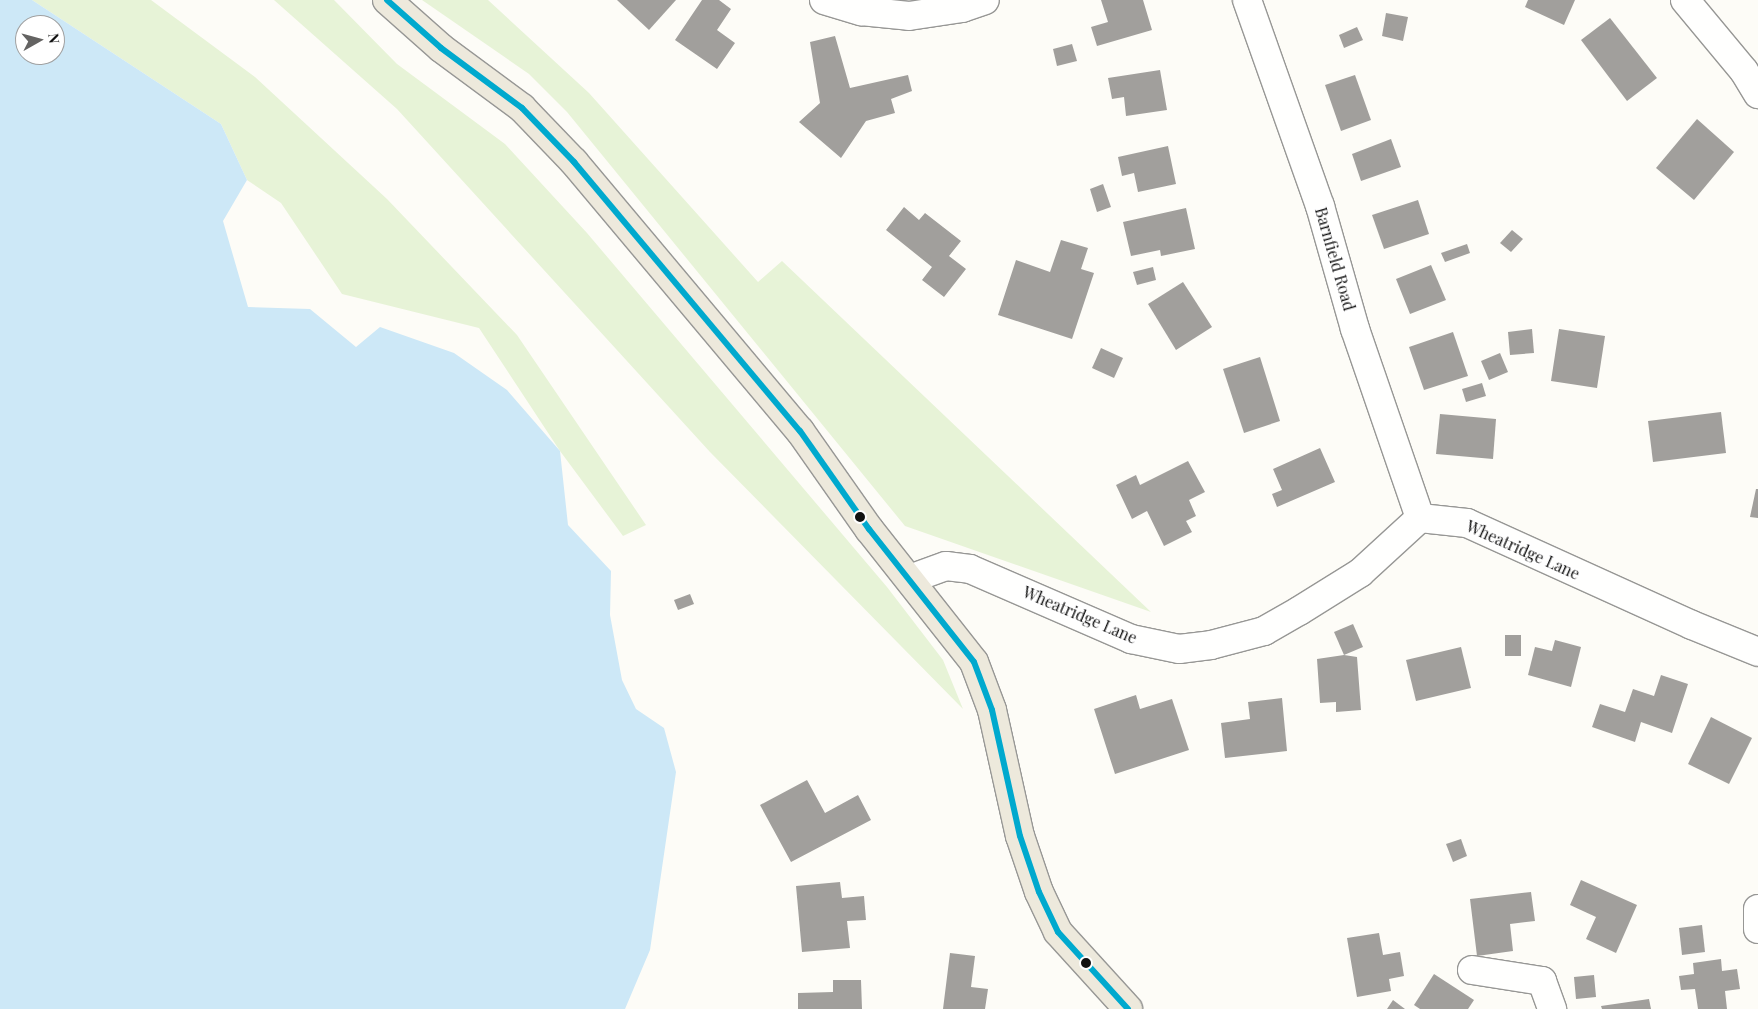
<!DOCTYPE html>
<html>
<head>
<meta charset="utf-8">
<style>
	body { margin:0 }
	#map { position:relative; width:1758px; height:1009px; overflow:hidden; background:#fdfcf7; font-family:"Playfair Display",serif }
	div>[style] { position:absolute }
	.green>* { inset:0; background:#e7f3d7 }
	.water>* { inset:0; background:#cde8f7 }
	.building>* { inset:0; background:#a19f9c }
	.roads { filter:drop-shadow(1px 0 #979795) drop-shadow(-1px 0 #979795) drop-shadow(0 1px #979795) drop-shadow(0 -1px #979795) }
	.minor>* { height:28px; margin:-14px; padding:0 14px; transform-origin:14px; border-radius:14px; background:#fffffe }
	.primary>* { height:28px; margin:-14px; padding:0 14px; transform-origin:14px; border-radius:14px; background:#ede9dc }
	.bus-1>* { height:6px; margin:-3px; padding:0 3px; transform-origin:3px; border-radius:3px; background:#00a9ce }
	.dots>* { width:14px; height:14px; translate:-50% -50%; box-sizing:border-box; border:2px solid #fff; border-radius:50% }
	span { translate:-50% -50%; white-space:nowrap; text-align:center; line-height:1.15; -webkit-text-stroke:5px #fff; paint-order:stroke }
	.street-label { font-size:16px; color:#111 }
	.north { position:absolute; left:15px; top:15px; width:50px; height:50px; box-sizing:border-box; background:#fff; border:1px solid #a0a0a0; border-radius:50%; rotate:83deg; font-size:14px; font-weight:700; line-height:20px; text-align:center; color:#111 }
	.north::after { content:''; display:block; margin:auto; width:18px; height:22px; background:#646362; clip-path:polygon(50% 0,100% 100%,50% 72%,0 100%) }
</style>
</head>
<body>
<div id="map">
	<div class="green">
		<div style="clip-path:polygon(32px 0,151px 0,255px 77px,387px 199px,517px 335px,646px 525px,623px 536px,560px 451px,479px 328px,342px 294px,281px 203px,247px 180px,221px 124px)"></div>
		<div style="clip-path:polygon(274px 0,334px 0,397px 64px,505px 144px,587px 233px,887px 587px,943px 660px,963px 709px,710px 452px,397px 109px)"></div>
		<div style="clip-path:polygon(422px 0,488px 0,589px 93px,758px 282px,782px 261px,1151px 612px,905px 526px,567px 112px,529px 74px)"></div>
	</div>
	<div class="water">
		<div style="clip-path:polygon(evenodd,0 0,32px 0,221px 124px,247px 180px,223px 221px,248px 307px,310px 309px,356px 347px,380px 327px,454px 353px,507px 390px,560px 451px,568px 525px,611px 571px,610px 615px,622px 680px,636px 709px,664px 728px,676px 772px,650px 950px,625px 1009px,0 1009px,0 0,25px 25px,55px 25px,55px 55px,25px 55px,25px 25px)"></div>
	</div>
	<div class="building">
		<div style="clip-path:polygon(617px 0,676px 0,649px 30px)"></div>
		<div style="clip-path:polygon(702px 0,719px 0,731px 9px,717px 30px,735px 43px,717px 69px,675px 40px)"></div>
		<div style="clip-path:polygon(1101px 0,1143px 0,1152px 30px,1097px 46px,1091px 27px,1108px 22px)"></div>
		<div style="clip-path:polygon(1528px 0,1575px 0,1564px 25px,1525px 7px)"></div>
		<div style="clip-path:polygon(1386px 13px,1408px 17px,1403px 41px,1382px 36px)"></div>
		<div style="clip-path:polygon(1610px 18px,1657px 78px,1627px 101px,1581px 40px)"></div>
		<div style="clip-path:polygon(1357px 27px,1363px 40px,1344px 48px,1339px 35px)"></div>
		<div style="clip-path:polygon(835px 36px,850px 88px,908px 75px,912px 91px,891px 99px,895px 113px,866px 121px,841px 158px,799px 122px,820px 103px,810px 42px)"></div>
		<div style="clip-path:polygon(1072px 44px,1077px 61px,1057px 66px,1053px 49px)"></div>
		<div style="clip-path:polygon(1160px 70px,1167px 110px,1126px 116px,1124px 97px,1112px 99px,1108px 78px)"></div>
		<div style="clip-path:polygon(1355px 75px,1371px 120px,1341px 131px,1325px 85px)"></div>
		<div style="clip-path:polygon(1697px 119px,1734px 152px,1694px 200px,1656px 168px)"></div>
		<div style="clip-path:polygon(1391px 139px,1401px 167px,1361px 181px,1352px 154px)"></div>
		<div style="clip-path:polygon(1168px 146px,1176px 184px,1138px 192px,1134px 173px,1122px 176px,1118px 157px)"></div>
		<div style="clip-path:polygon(1103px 184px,1111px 207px,1097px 212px,1090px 189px)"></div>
		<div style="clip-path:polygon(1418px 200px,1429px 234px,1384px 249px,1372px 215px)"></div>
		<div style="clip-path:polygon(904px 207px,919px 220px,925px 213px,961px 241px,949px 256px,966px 269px,944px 297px,922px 280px,932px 267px,886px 230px)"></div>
		<div style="clip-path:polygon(1186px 208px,1195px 249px,1161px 256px,1160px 250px,1131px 256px,1123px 222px)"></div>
		<div style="clip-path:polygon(1512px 230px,1523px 239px,1511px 252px,1500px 243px)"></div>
		<div style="clip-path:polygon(1061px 240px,1088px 248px,1081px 269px,1094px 273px,1072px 339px,998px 315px,1016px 260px,1050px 272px)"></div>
		<div style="clip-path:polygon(1467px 244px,1470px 253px,1445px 262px,1441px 253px)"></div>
		<div style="clip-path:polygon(1431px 265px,1446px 300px,1410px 314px,1396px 279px)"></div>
		<div style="clip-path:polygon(1153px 267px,1156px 280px,1137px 285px,1133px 272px)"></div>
		<div style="clip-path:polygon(1183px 282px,1212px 327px,1176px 350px,1148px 304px)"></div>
		<div style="clip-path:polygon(1532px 329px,1534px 353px,1510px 355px,1508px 332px)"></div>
		<div style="clip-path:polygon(1559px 329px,1605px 336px,1597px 388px,1551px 381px)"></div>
		<div style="clip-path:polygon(1453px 332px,1468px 376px,1424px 390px,1409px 347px)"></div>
		<div style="clip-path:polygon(1101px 348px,1123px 358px,1114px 378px,1092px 368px)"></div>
		<div style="clip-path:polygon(1500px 353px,1508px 372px,1489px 380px,1481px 361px)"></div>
		<div style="clip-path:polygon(1260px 357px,1280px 421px,1244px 433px,1223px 369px)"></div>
		<div style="clip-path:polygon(1482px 383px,1486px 396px,1466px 402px,1462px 389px)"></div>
		<div style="clip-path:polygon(1721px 412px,1726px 453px,1653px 462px,1648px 421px)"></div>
		<div style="clip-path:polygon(1440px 414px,1496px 419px,1493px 459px,1436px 454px)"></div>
		<div style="clip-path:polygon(1320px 448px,1335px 482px,1277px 507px,1272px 494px,1282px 490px,1273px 469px)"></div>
		<div style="clip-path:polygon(1188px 461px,1205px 492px,1189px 500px,1196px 516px,1186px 521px,1192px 532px,1164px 546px,1147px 511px,1132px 519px,1116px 485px,1136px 475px,1140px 485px)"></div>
		<div style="clip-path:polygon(1756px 489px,1758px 489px,1758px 518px,1750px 517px)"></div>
		<div style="clip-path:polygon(690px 594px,694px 604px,678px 610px,674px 600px)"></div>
		<div style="clip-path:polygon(1353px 624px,1363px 647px,1344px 655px,1334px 632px)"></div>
		<div style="clip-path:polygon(1505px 635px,1521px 635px,1521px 656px,1505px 656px)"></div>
		<div style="clip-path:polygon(1555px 640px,1581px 647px,1571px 687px,1528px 675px,1535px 647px,1552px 651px)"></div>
		<div style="clip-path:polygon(1461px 647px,1471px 688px,1416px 701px,1406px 660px)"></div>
		<div style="clip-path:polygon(1344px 655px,1357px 657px,1361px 710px,1336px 712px,1336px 702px,1320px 703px,1317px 659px)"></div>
		<div style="clip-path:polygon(1661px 675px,1688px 684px,1672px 733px,1641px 722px,1635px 742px,1592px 727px,1600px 704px,1625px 712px,1633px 689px,1654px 696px)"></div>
		<div style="clip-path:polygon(1136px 695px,1140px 709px,1172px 699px,1189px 750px,1115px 774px,1094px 709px)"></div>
		<div style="clip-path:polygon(1282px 698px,1287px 751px,1225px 758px,1221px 723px,1250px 719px,1248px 702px)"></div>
		<div style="clip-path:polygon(1711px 717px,1752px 738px,1729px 784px,1688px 764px)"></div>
		<div style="clip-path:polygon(807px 780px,825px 813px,858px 795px,871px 820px,791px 862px,760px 805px)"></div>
		<div style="clip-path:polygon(1461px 839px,1467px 856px,1453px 862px,1446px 844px)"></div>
		<div style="clip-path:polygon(1581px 880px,1637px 905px,1616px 953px,1586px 939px,1596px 917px,1570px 905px)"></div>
		<div style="clip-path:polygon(840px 882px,842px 898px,864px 896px,866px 920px,847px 921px,850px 948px,802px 952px,796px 886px)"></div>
		<div style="clip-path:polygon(1531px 892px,1535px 921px,1510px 924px,1513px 951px,1477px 956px,1470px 899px)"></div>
		<div style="clip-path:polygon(1702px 925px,1705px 952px,1682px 955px,1679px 928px)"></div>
		<div style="clip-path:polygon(1379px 933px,1383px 955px,1400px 952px,1404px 976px,1389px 979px,1391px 991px,1357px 997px,1347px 938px)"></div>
		<div style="clip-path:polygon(950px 953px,975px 956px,971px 987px,988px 989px,985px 1009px,943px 1009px)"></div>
		<div style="clip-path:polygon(1721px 959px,1722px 971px,1737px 969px,1740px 989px,1725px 991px,1727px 1009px,1698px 1009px,1695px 989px,1681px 990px,1679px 976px,1694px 974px,1693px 963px)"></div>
		<div style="clip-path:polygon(1434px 974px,1474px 1000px,1468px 1009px,1420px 1009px,1414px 1005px)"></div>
		<div style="clip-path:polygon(1594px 975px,1596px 997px,1576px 999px,1574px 977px)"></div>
		<div style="clip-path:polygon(833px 980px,861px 980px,862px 1009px,798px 1009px,798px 993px,833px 992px)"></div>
		<div style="clip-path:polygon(1649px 999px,1651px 1009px,1602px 1009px,1601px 1006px)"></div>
		<div style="clip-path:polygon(1393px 1000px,1405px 1009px,1387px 1009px)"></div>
	</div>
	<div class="roads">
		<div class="minor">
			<div style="left:824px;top:0;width:39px;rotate:17deg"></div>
			<div style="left:861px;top:11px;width:48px;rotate:5.9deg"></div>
			<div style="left:909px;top:16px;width:54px;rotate:-8.6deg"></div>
			<div style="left:962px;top:8px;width:24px;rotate:-19deg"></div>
			<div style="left:1247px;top:0;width:219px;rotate:70.5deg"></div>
			<div style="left:1320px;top:206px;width:128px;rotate:74.1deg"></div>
			<div style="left:1355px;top:329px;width:200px;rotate:71deg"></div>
			<div style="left:1685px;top:0;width:92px;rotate:50.3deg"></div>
			<div style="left:1744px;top:71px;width:27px;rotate:59deg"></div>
			<div style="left:910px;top:579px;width:38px;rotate:-20deg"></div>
			<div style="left:946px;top:566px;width:24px;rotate:7deg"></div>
			<div style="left:970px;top:569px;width:176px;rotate:23.5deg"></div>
			<div style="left:1131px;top:639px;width:49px;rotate:11.8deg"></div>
			<div style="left:1179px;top:649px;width:32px;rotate:-7deg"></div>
			<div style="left:1211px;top:645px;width:55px;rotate:-14.8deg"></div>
			<div style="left:1264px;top:631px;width:40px;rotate:-29.7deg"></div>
			<div style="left:1299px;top:611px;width:72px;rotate:-31.9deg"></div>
			<div style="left:1360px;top:573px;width:81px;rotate:-42.5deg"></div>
			<div style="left:1420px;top:518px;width:47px;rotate:6.1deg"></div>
			<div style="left:1467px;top:523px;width:247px;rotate:24.4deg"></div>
			<div style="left:1692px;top:625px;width:71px;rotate:22.2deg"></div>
			<div style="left:1758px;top:909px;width:20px;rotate:90deg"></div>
			<div style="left:1472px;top:970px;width:71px;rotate:8.9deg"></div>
			<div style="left:1542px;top:981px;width:30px;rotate:70deg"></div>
		</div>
		<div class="primary">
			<div style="left:387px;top:0;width:72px;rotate:41.6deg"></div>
			<div style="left:441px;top:48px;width:101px;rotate:36.5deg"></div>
			<div style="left:522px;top:108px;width:75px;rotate:46.1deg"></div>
			<div style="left:574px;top:162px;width:351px;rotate:50deg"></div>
			<div style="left:800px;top:431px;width:120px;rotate:54.9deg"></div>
			<div style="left:869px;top:529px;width:169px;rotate:51.7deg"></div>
			<div style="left:974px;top:662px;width:51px;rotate:69.4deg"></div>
			<div style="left:992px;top:710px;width:129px;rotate:77.5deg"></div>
			<div style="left:1020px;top:836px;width:59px;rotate:71.3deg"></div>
			<div style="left:1039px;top:892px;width:44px;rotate:64.6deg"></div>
			<div style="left:1058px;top:932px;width:104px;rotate:47.7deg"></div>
		</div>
	</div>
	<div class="bus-1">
		<div style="left:387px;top:0;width:72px;rotate:41.6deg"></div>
		<div style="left:441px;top:48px;width:101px;rotate:36.5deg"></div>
		<div style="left:522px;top:108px;width:75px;rotate:46.1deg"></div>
		<div style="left:574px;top:162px;width:351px;rotate:50deg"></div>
		<div style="left:800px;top:431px;width:120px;rotate:54.9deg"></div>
		<div style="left:869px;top:529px;width:169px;rotate:51.7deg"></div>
		<div style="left:974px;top:662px;width:51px;rotate:69.4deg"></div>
		<div style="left:992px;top:710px;width:129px;rotate:77.5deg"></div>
		<div style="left:1020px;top:836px;width:59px;rotate:71.3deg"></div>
		<div style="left:1039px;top:892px;width:44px;rotate:64.6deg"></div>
		<div style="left:1058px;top:932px;width:104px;rotate:47.7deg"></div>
	</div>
	<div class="dots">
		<div style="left:860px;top:517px;background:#111"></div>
		<div style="left:1086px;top:963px;background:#111"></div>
	</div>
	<div class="street-label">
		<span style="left:1335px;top:259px;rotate:74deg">Barnfield Road</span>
		<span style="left:1523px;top:550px;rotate:24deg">Wheatridge Lane</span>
		<span style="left:1080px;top:615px;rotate:23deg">Wheatridge Lane</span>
	</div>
	<div class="north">N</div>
</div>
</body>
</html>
